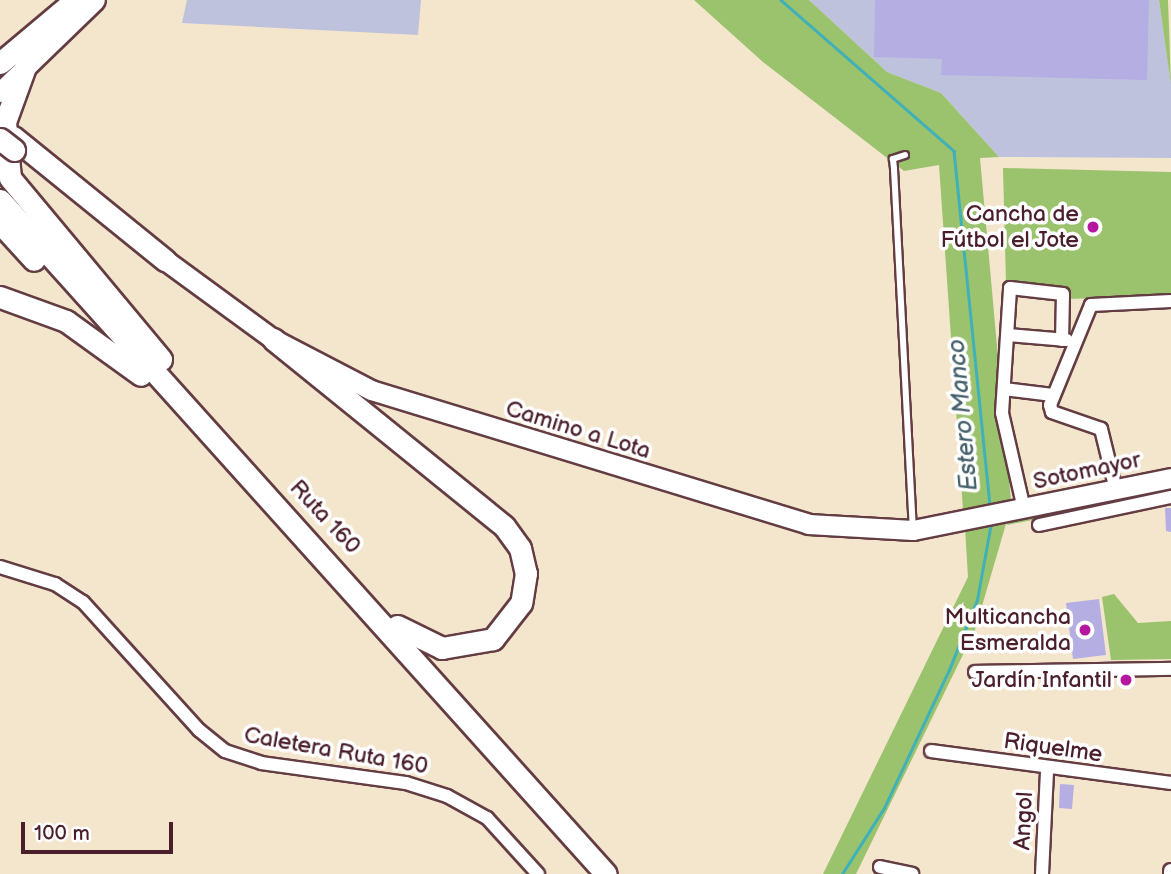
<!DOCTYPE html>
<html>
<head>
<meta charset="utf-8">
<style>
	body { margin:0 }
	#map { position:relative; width:1171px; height:874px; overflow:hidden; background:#f4e5cd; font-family:"Balsamiq Sans",sans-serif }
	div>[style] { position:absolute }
	.industrial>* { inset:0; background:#bec2dd }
	.green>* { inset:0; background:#9bc26d }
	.stream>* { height:2.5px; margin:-1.25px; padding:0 1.25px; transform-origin:1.25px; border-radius:1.25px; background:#40b1b9 }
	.building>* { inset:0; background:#b5aee2 }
	.roads { filter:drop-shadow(2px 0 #643d43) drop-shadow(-2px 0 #643d43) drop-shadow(0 2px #643d43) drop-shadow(0 -2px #643d43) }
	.service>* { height:6px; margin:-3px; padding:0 3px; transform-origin:3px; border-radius:3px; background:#fff }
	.minor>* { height:12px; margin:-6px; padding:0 6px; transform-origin:6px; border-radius:6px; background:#fff }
	.tertiary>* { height:14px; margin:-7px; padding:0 7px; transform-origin:7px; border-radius:7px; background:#fff }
	.primary>* { height:19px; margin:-9.5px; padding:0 9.5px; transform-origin:9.5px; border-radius:9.5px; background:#fff }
	.motorway>* { height:21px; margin:-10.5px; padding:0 10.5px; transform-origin:10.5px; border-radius:10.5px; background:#fff }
	.bridges { filter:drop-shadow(2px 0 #643d43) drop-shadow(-2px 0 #643d43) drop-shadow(0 2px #643d43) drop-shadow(0 -2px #643d43) }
	.motorway-bridge>* { height:21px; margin:-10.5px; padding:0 10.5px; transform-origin:10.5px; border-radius:10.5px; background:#fff }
	.dots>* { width:19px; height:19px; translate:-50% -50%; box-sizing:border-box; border:4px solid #fff; border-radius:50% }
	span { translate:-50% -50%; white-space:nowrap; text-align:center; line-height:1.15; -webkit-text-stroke:7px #fff; paint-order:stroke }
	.poi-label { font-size:23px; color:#4a1f2b }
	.right { translate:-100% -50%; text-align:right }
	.street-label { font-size:23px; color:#4a1f2b }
	.water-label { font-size:24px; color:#46616b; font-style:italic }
	.scale { position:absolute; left:21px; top:822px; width:152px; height:32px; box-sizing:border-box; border:4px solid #4a1f2b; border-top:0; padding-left:9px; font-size:21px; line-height:24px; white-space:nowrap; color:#4a1f2b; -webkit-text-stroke:5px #fff; paint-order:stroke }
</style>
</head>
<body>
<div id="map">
	<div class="industrial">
		<div style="clip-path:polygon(187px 0,421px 0,418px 35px,182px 23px)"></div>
		<div style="clip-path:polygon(809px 0,1159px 0,1171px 83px,1171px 158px,999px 157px,941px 93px,887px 72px)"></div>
	</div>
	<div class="green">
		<div style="clip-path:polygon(694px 0,809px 0,887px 72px,941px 93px,999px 157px,980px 158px,1011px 501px,963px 510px,939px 165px,904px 171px,763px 62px)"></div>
		<div style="clip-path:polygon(1159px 0,1168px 0,1171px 85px)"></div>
		<div style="clip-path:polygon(1003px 168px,1171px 172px,1171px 296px,1065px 299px,1065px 292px,1006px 283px)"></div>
		<div style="clip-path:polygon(1171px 483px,1171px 493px,1007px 525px,1011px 517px)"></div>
		<div style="clip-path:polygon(1008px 517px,975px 630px,856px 874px,823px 874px,968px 577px,965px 528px)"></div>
		<div style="clip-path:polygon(1114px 594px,1138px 623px,1171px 621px,1171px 659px,1111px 660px,1102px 597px)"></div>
	</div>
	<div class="stream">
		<div style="left:781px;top:0;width:230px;rotate:41.1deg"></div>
		<div style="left:954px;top:151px;width:357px;rotate:84.2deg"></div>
		<div style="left:842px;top:874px;width:78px;rotate:-57.5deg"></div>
		<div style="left:884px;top:808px;width:153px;rotate:-64.8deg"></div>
		<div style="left:949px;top:670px;width:75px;rotate:-68.2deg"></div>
		<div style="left:977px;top:600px;width:78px;rotate:-79.7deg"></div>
	</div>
	<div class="building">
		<div style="clip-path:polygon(875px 0,1149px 0,1147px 80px,941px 75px,942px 59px,874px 57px)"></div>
		<div style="clip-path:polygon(1165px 508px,1171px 508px,1171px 532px,1166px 531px)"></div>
		<div style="clip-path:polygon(1099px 599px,1106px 655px,1073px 659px,1066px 603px)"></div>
		<div style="clip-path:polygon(1060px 784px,1074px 785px,1072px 809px,1059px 808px)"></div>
	</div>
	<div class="roads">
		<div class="service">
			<div style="left:905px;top:155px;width:13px;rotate:162deg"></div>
			<div style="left:893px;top:159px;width:10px;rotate:84deg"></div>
			<div style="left:894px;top:169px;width:358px;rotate:87deg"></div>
		</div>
		<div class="minor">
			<div style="left:1008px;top:335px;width:59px;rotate:4.8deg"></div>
			<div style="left:1004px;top:389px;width:49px;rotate:7deg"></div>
			<div style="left:1116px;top:490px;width:63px;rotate:-103.8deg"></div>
			<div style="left:1101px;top:429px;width:52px;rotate:-160.9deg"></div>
			<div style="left:1052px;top:412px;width:7px;rotate:-106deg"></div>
			<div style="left:1050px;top:405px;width:108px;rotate:-67.7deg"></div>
			<div style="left:1091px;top:305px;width:80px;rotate:-2.9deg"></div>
			<div style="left:1024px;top:509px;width:98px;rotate:-102.9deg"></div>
			<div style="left:1002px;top:413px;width:125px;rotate:-86.3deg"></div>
			<div style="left:1010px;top:288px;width:53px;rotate:6.5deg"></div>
			<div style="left:1063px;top:294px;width:46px;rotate:91.2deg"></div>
			<div style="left:1039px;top:525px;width:135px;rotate:-12deg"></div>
			<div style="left:0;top:567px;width:58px;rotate:17.2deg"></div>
			<div style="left:55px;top:584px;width:33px;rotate:33deg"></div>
			<div style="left:83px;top:602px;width:173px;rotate:47.8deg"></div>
			<div style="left:199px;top:730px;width:33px;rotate:39deg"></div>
			<div style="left:225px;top:751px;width:38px;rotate:18deg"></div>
			<div style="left:261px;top:763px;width:146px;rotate:7.9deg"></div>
			<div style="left:406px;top:783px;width:43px;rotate:17.6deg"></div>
			<div style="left:447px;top:796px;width:46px;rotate:28.8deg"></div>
			<div style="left:487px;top:818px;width:76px;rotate:47.7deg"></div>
			<div style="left:975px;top:672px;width:196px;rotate:-0.9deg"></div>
			<div style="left:931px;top:751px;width:242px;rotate:7.6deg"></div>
			<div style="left:880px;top:867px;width:33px;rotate:12deg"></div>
			<div style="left:1042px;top:874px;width:104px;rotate:-87.2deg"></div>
		</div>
		<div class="tertiary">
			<div style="left:1171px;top:874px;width:3px;rotate:-90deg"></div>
		</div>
		<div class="primary">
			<div style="left:0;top:92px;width:132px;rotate:-44.1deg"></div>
			<div style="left:165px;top:260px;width:134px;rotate:36.2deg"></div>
			<div style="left:273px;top:339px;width:110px;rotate:27.5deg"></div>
			<div style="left:371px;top:390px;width:457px;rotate:17deg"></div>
			<div style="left:808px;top:524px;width:105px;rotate:3.3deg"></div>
			<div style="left:913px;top:530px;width:263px;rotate:-11.4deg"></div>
		</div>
		<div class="motorway">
			<div style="left:0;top:63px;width:98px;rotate:-40deg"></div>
			<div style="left:25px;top:67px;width:59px;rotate:110deg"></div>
			<div style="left:5px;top:122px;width:56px;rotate:84.9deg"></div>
			<div style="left:10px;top:178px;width:236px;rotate:50.2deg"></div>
			<div style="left:13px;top:137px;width:196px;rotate:39deg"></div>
			<div style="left:0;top:200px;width:906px;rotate:48.04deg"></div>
			<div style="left:0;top:223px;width:50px;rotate:47.4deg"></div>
			<div style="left:0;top:297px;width:70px;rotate:20deg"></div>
			<div style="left:66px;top:321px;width:92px;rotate:35.8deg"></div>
			<div style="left:273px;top:339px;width:297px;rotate:39deg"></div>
			<div style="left:504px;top:526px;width:27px;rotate:54deg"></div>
			<div style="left:520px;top:548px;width:26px;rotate:77deg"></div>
			<div style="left:526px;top:573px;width:30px;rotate:99deg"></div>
			<div style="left:521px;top:603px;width:46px;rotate:127.9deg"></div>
			<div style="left:493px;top:639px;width:52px;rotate:170deg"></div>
			<div style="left:442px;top:648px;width:50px;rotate:-153.9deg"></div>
		</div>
	</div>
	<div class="bridges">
		<div class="motorway-bridge">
			<div style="left:0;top:139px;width:18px;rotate:38deg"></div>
		</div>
	</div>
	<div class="dots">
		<div style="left:1093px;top:227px;background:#b5179e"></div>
		<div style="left:1085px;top:630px;background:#b5179e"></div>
		<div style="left:1126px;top:680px;background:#b5179e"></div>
	</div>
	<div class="poi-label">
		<span class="right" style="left:1079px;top:227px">Cancha de<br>Fútbol el Jote</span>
		<span class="right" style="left:1071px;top:630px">Multicancha<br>Esmeralda</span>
		<span class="right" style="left:1112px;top:680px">Jardín Infantil</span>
	</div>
	<div class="street-label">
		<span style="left:578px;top:430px;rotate:17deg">Camino a Lota</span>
		<span style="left:1087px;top:471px;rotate:-12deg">Sotomayor</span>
		<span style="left:325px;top:517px;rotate:47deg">Ruta 160</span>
		<span style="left:1053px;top:748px;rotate:8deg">Riquelme</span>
		<span style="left:336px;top:751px;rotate:10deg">Caletera Ruta 160</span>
		<span style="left:1024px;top:821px;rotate:-87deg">Angol</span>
	</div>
	<div class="water-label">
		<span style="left:963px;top:415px;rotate:-95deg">Estero Manco</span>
	</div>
	<div class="scale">100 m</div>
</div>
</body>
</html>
